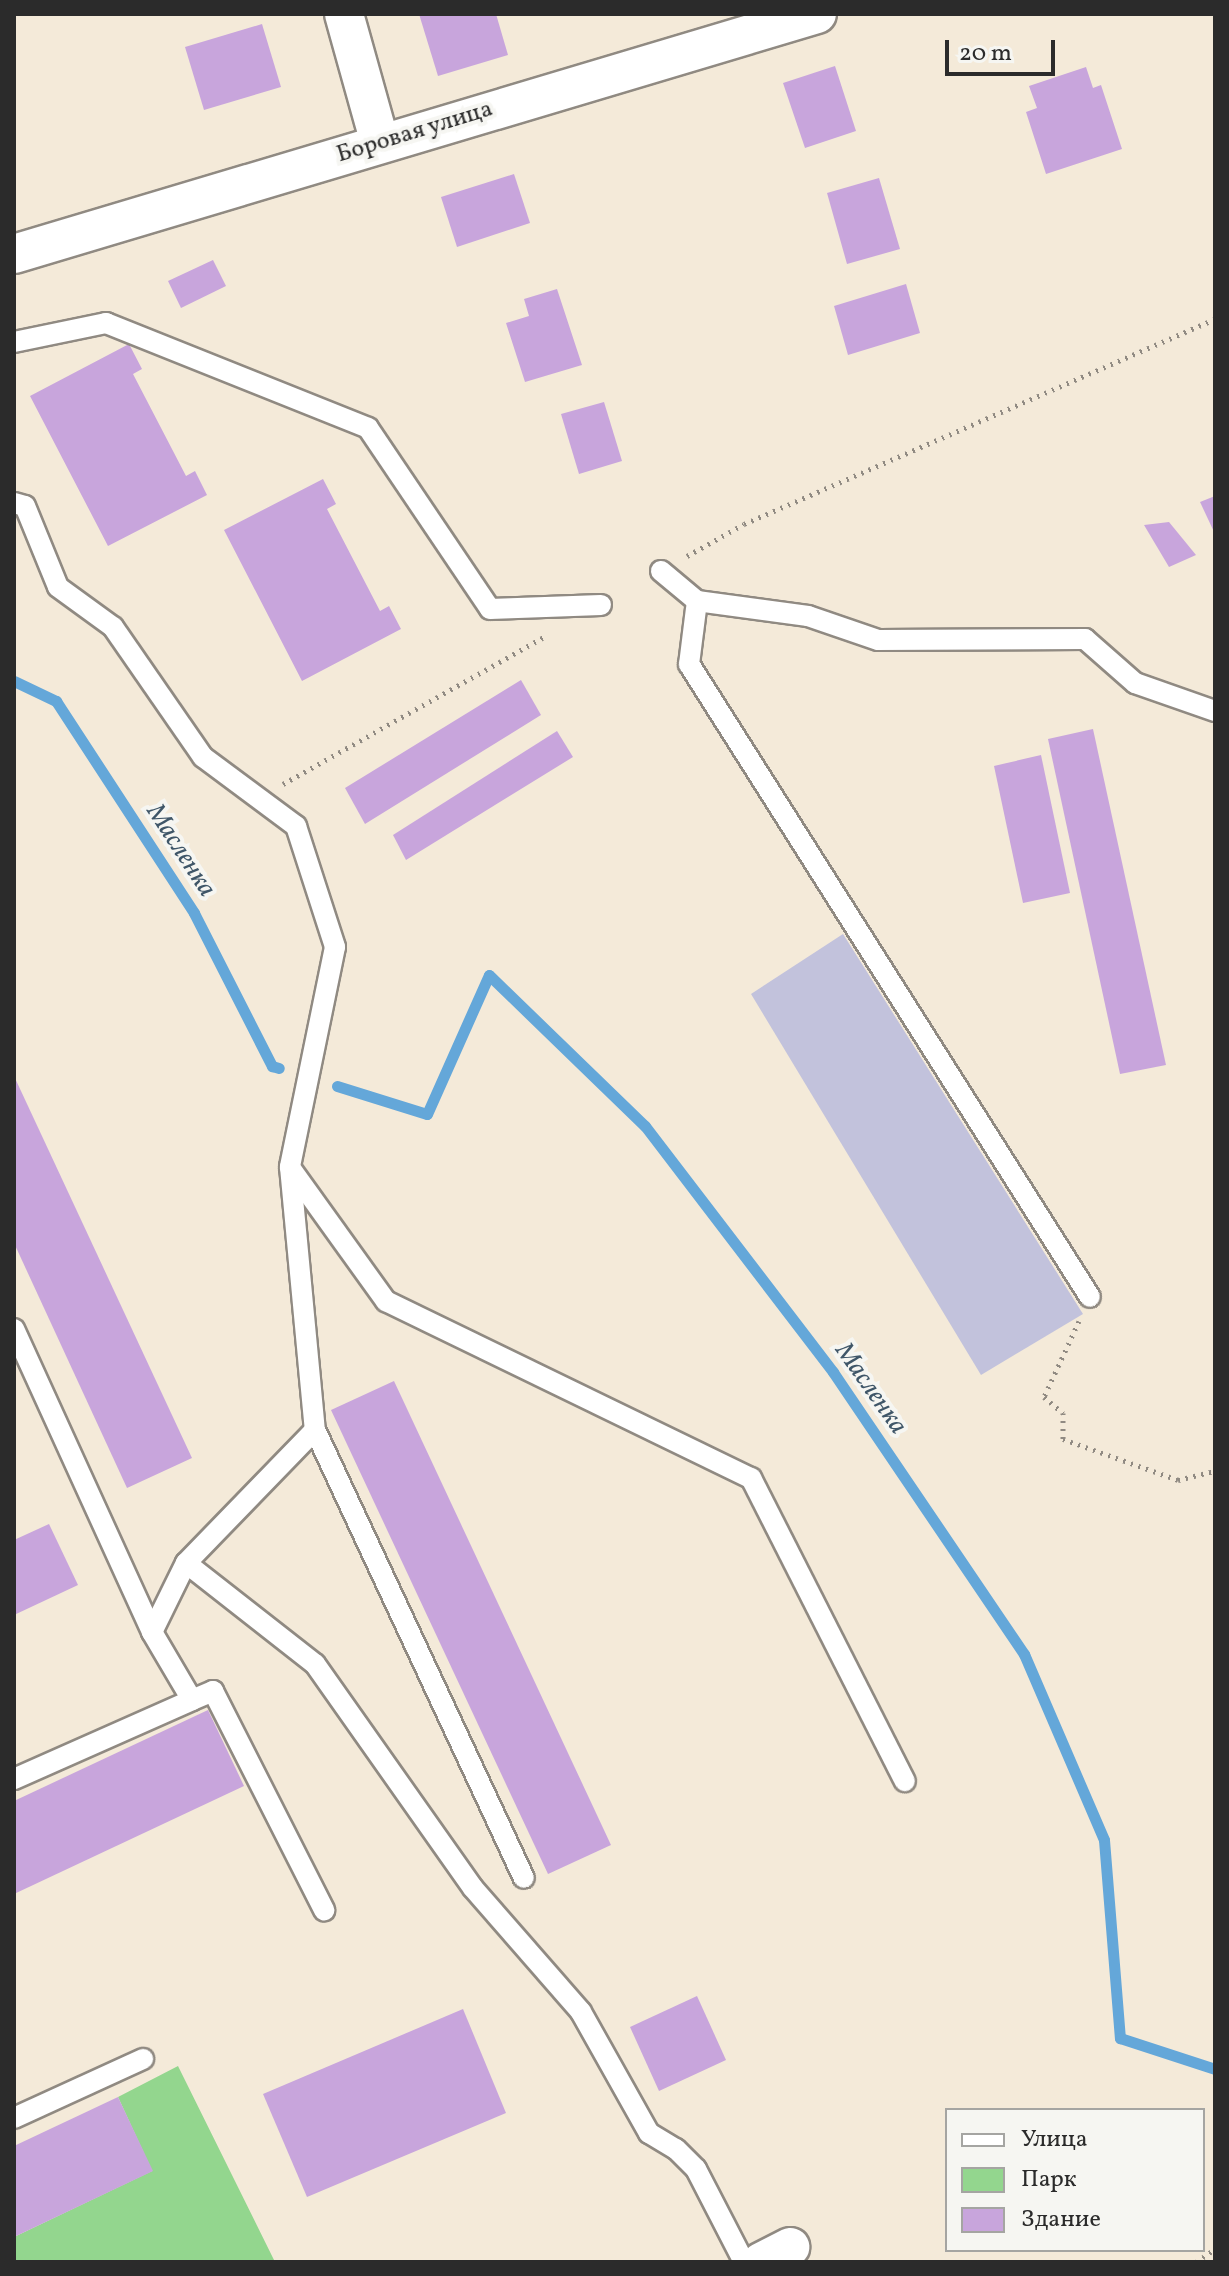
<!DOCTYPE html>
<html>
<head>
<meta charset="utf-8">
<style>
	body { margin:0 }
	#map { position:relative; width:1229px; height:2276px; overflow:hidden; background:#f4ead9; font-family:Vollkorn,serif }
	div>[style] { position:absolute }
	.industrial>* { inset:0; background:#c2c2dc }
	.green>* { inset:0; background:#93d68e }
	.stream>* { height:11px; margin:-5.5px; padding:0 5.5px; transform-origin:5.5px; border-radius:5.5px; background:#64a7d9 }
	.building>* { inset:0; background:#c8a5dc }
	.path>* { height:5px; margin-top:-2.5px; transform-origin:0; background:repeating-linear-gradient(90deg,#908a82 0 2px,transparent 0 8px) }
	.roads { filter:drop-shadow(2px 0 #908a82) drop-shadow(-2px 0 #908a82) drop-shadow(0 2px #908a82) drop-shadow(0 -2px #908a82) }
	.lane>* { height:20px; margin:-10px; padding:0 10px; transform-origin:10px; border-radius:10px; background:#fff }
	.street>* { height:38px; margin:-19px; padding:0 19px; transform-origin:19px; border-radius:19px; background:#fff }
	span { translate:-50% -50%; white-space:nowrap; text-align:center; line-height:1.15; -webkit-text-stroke:8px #f6f6f2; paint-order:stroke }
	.street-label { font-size:24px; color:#2b2b2b }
	.water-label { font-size:26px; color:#3f5668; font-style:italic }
	.frame { position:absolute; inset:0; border:16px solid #2b2b2b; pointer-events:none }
	.legend { position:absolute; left:945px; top:2108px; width:260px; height:144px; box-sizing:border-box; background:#f6f6f2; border:2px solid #a5a5a2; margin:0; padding:10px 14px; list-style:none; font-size:24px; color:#2b2b2b }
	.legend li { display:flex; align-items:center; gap:16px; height:40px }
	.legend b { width:40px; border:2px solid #a5a5a2 }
	.scale { position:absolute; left:945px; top:40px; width:110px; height:36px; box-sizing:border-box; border:4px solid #2b2b2b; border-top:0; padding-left:10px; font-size:24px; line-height:28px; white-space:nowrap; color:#2b2b2b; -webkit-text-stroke:6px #f6f6f2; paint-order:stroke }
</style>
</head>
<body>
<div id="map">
	<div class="industrial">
		<div style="clip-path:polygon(843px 934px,1083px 1314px,981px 1375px,751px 994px)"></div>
	</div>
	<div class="green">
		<div style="clip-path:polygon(178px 2066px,275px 2262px,14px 2262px,14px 2237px,152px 2171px,118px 2097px)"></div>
	</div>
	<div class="stream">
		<div style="left:14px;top:681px;width:47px;rotate:25.5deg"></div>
		<div style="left:56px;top:701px;width:253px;rotate:56.9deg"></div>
		<div style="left:194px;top:913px;width:172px;rotate:63deg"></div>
		<div style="left:272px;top:1066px;width:7px;rotate:16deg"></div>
		<div style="left:337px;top:1086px;width:94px;rotate:17.3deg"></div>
		<div style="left:427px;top:1114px;width:152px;rotate:-66deg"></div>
		<div style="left:489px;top:975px;width:217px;rotate:44.1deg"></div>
		<div style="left:645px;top:1126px;width:310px;rotate:52.6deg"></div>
		<div style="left:833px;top:1372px;width:341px;rotate:55.9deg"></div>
		<div style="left:1024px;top:1654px;width:202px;rotate:66.7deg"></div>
		<div style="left:1104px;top:1840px;width:199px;rotate:85.4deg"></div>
		<div style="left:1120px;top:2038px;width:100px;rotate:18.1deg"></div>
	</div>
	<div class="building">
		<div style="clip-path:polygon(419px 14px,496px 14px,508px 55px,438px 76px)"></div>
		<div style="clip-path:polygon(262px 24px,281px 87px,204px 110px,185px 47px)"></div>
		<div style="clip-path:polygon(835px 66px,856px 131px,805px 148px,783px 83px)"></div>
		<div style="clip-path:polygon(1086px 67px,1093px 88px,1101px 85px,1122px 149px,1046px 174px,1026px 112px,1037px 108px,1029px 86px)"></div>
		<div style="clip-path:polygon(514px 174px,530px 223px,457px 247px,441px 197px)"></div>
		<div style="clip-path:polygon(879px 178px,900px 249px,847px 264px,827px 193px)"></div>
		<div style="clip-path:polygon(213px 260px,226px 286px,181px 308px,168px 281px)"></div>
		<div style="clip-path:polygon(906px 284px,920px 333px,848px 355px,834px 306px)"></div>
		<div style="clip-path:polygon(557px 289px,582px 365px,525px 382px,506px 323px,529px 316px,524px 299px)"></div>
		<div style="clip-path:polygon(129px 344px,142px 369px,133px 374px,186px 476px,195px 471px,207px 495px,108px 546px,30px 396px)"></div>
		<div style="clip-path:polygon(604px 402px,622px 461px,579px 474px,561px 414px)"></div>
		<div style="clip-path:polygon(323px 479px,336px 504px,327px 509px,380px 611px,389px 606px,401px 629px,302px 681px,224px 530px)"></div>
		<div style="clip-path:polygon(1215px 496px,1215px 534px,1200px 502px)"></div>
		<div style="clip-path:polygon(1169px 522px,1196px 555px,1169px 567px,1144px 525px)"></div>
		<div style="clip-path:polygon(521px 680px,541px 715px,365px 824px,345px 788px)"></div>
		<div style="clip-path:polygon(1093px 729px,1166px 1065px,1120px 1074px,1048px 739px)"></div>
		<div style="clip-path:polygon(557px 731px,573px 757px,406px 860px,393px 835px)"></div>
		<div style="clip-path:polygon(1041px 755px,1070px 893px,1023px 903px,994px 766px)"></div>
		<div style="clip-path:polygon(14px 1076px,192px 1458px,127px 1488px,14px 1243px)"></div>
		<div style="clip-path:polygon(394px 1381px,611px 1845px,548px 1874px,331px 1410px)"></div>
		<div style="clip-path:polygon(49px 1524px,78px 1585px,14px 1615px,14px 1540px)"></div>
		<div style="clip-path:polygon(208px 1710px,244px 1786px,14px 1894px,14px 1801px)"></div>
		<div style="clip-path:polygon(697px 1996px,726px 2060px,659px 2091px,630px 2027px)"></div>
		<div style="clip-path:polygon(463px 2009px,506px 2113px,307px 2197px,263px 2094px)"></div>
		<div style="clip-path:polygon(118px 2097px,153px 2171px,14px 2237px,14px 2146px)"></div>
	</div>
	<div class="path">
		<div style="left:687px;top:556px;width:65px;rotate:-29.3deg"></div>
		<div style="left:744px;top:524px;width:514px;rotate:-23.52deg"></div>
		<div style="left:283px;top:784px;width:302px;rotate:-29.4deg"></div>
		<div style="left:1079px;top:1321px;width:84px;rotate:114.7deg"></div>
		<div style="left:1044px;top:1397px;width:25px;rotate:40deg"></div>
		<div style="left:1063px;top:1413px;width:26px;rotate:90deg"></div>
		<div style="left:1063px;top:1439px;width:122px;rotate:19.6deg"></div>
		<div style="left:1178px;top:1480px;width:38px;rotate:-14deg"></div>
		<div style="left:1196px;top:2262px;width:23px;rotate:-34deg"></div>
	</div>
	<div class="roads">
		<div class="lane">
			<div style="left:14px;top:342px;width:94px;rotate:-11.7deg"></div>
			<div style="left:106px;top:323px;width:282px;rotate:21.8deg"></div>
			<div style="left:368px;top:428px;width:218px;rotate:56deg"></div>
			<div style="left:490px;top:609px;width:111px;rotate:-2.1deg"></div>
			<div style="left:14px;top:503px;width:11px;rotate:15deg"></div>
			<div style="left:25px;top:506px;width:87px;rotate:67.8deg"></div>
			<div style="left:58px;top:587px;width:68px;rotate:36deg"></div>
			<div style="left:113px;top:627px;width:158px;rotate:55.3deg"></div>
			<div style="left:203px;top:757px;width:116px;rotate:36.6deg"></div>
			<div style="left:296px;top:826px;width:127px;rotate:72.1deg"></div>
			<div style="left:335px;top:947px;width:225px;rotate:101.6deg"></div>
			<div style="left:290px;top:1167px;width:264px;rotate:84.6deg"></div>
			<div style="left:315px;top:1430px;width:494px;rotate:65deg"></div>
			<div style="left:661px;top:571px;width:47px;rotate:39.8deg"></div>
			<div style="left:697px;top:601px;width:112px;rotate:7.7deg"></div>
			<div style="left:808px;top:616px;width:74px;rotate:18.9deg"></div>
			<div style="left:878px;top:640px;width:207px;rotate:-0.3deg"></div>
			<div style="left:1085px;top:639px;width:67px;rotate:41.3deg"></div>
			<div style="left:1135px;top:683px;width:85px;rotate:19.3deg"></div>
			<div style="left:697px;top:601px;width:64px;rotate:97.2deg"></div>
			<div style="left:689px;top:664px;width:749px;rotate:57.65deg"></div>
			<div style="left:291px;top:1169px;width:163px;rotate:54.3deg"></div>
			<div style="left:386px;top:1301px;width:406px;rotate:25.9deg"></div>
			<div style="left:751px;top:1478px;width:340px;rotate:63.1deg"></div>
			<div style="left:14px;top:1329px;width:333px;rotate:65.5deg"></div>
			<div style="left:152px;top:1632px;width:77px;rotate:-63.8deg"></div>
			<div style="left:186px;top:1563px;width:185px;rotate:-45.9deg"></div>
			<div style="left:186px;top:1563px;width:164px;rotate:38.1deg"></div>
			<div style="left:315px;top:1664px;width:274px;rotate:54.8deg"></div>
			<div style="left:473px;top:1888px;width:164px;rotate:48.9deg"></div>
			<div style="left:581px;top:2012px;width:139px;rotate:60.7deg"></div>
			<div style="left:649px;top:2133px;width:31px;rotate:31deg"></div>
			<div style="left:676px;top:2149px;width:28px;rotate:45deg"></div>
			<div style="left:696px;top:2169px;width:105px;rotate:62.7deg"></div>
			<div style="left:192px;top:1700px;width:23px;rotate:-23deg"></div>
			<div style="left:213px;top:1691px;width:246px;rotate:63.1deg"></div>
			<div style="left:14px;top:1779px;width:195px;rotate:-23.9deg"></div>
			<div style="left:192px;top:1700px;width:79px;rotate:-120.5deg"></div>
			<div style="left:14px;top:2118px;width:142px;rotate:-24.6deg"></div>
		</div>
		<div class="street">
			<div style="left:344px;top:14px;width:134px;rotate:74.4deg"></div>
			<div style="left:14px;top:254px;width:838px;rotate:-16.64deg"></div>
			<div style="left:761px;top:2262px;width:33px;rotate:-27deg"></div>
		</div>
	</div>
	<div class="street-label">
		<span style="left:415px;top:133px;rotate:-17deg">Боровая улица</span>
	</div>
	<div class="water-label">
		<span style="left:180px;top:851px;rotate:57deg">Масленка</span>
		<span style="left:870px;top:1389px;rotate:55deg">Масленка</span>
	</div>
	<div class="frame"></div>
	<ul class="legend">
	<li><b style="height:10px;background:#fff"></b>Улица</li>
	<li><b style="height:22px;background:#93d68e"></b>Парк</li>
	<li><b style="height:22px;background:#c8a5dc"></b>Здание</li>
	</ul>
	<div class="scale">20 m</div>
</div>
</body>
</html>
